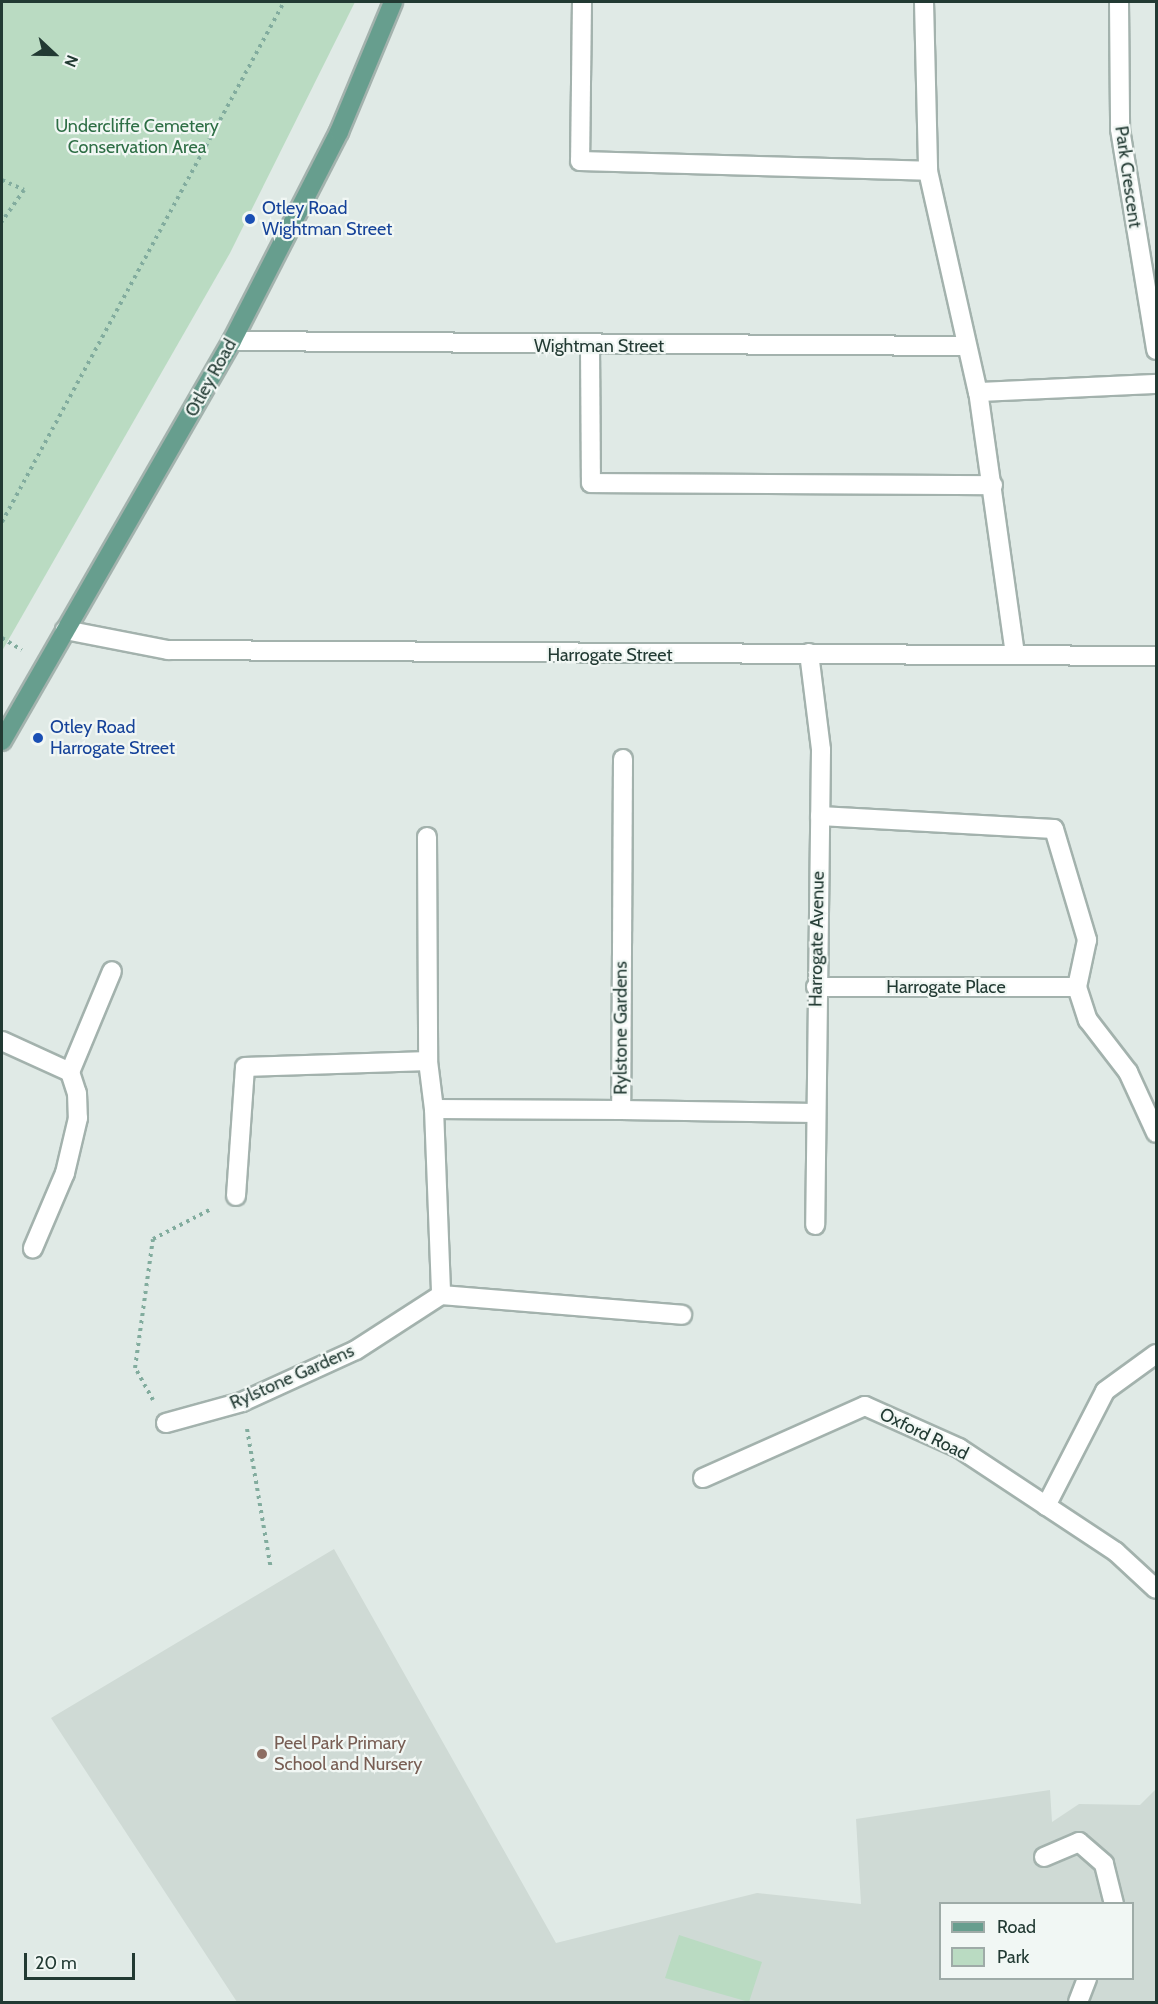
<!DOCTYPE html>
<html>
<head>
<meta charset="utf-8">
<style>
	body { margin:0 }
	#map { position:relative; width:1158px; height:2004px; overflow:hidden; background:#e0eae6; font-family:Cabin,sans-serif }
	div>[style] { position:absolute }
	.built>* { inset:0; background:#cfdad5 }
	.green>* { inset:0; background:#badbc2 }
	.path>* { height:4px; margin-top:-2px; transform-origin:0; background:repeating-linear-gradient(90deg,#82ac9e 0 3px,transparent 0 7.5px) }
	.roads { filter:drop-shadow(2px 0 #a3b2ad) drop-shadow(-2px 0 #a3b2ad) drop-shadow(0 2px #a3b2ad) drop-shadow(0 -2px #a3b2ad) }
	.minor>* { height:18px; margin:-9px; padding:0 9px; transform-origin:9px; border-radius:9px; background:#fff }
	.major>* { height:18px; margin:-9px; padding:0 9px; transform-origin:9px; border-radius:9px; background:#679e8e }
	.dots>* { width:16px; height:16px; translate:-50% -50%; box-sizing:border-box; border:3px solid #f1f7f4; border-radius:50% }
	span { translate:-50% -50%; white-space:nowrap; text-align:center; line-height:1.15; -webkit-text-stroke:4.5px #f1f7f4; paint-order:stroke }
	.park-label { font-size:18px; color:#2e6e45 }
	.street-label { font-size:18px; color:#223a33 }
	.transit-label { font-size:18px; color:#164399 }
	.left { translate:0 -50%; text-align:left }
	.education-label { font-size:18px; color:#785e54 }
	.frame { position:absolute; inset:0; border:3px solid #223a33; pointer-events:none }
	.legend { position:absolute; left:939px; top:1902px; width:195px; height:78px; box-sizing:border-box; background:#f1f7f4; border:2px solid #9eaba7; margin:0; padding:8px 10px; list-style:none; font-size:18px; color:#223a33 }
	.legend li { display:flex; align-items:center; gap:12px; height:30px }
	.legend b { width:30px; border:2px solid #9eaba7 }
	.north { position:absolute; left:24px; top:24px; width:60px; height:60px; -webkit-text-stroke:4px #f1f7f4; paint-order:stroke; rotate:112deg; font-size:16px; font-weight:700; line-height:24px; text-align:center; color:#223a33 }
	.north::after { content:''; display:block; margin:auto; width:21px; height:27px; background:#223a33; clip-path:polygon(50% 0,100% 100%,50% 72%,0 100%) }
	.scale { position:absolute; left:24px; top:1953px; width:111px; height:27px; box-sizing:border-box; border:3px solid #223a33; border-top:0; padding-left:8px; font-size:18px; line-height:21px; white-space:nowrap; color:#223a33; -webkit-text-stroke:4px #f1f7f4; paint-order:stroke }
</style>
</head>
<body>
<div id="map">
	<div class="built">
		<div style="clip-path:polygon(evenodd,334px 1549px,556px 1943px,757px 1893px,861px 1904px,856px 1819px,1050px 1790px,1052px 1822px,1079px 1804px,1140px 1805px,1156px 1789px,1156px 2002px,237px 2002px,51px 1718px,334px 1549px,940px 1904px,1132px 1904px,1132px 1978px,940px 1978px,940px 1904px)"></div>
	</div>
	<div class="green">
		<div style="clip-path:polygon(2px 2px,355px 2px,230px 253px,2px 651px)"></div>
		<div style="clip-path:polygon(679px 1935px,762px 1962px,749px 2002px,665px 1978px)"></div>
	</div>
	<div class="path">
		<div style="left:2px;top:180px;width:24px;rotate:24deg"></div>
		<div style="left:24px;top:190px;width:39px;rotate:125deg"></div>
		<div style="left:2px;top:522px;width:592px;rotate:-61.53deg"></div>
		<div style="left:2px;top:638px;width:23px;rotate:31deg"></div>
		<div style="left:153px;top:1400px;width:37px;rotate:-119deg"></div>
		<div style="left:135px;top:1368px;width:130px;rotate:-82.1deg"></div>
		<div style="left:153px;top:1239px;width:65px;rotate:-27.3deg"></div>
		<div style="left:247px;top:1429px;width:142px;rotate:80.3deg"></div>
	</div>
	<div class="roads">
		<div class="minor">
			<div style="left:582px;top:2px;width:159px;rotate:90.7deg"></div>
			<div style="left:580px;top:161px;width:348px;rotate:1.6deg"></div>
			<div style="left:924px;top:2px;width:169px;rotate:88.6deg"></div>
			<div style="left:928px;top:171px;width:227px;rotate:77.3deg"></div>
			<div style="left:1119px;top:2px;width:127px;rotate:89.5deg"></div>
			<div style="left:1120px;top:129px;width:224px;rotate:80.7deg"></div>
			<div style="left:232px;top:341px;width:733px;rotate:0.39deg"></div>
			<div style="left:590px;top:346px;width:137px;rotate:89.6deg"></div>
			<div style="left:591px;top:483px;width:402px;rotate:0.3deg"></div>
			<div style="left:65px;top:630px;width:105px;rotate:11deg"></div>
			<div style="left:168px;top:650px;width:988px;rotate:0.35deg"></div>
			<div style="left:809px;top:653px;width:98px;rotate:82.9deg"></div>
			<div style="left:821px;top:750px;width:475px;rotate:90.7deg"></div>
			<div style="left:1015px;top:654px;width:265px;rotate:-98deg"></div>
			<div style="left:978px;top:392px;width:178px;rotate:-2.6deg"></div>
			<div style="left:623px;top:759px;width:351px;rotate:90.3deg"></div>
			<div style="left:621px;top:1110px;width:187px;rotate:-179.7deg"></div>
			<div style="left:434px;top:1109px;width:186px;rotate:87.8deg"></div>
			<div style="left:441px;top:1295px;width:242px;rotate:4.7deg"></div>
			<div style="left:820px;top:816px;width:234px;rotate:3.2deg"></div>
			<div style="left:1054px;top:829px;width:116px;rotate:73.4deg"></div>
			<div style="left:1087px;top:940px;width:48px;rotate:102deg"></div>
			<div style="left:1077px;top:987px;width:35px;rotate:72deg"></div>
			<div style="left:1088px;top:1020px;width:66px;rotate:52.4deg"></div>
			<div style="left:1128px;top:1072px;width:67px;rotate:65.3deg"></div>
			<div style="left:427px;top:837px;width:224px;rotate:89.7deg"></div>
			<div style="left:428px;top:1061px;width:48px;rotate:82.9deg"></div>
			<div style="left:816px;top:987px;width:261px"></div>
			<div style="left:2px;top:1041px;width:75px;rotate:24.5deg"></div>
			<div style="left:70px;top:1072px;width:22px;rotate:72deg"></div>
			<div style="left:77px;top:1093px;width:25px;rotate:88deg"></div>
			<div style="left:78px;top:1118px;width:57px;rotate:103.3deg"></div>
			<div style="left:65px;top:1173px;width:82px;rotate:113.1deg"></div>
			<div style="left:70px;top:1072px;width:109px;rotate:-67.4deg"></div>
			<div style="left:621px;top:1110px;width:194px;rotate:0.9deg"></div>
			<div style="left:236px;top:1196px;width:129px;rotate:-86deg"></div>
			<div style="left:245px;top:1067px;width:183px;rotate:-1.9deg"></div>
			<div style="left:166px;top:1423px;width:79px;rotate:-15.4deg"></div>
			<div style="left:242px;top:1402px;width:125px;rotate:-24.5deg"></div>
			<div style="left:356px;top:1350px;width:101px;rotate:-32.9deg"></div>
			<div style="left:703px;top:1478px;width:177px;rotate:-24deg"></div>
			<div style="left:865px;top:1406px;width:103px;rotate:24.1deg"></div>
			<div style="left:959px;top:1448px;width:188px;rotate:33.5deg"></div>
			<div style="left:1116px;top:1552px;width:54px;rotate:42.8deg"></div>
			<div style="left:1046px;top:1506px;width:129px;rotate:-62.8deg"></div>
			<div style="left:1105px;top:1391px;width:63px;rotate:-36deg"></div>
			<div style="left:1044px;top:1857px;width:38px;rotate:-23deg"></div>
			<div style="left:1079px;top:1842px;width:33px;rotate:41deg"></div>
			<div style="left:1104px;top:1864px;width:41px;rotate:76deg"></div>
			<div style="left:1078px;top:2002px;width:26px;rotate:-69deg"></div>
		</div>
		<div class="major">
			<div style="left:2px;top:741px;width:461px;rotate:-60.1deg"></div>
			<div style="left:232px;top:341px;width:235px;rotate:-62.9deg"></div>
			<div style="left:339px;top:132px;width:141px;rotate:-67.4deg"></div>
		</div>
	</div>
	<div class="dots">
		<div style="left:250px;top:219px;background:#1a4fb4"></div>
		<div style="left:38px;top:738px;background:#1a4fb4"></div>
		<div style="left:262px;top:1754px;background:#8d6e63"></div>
	</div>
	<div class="park-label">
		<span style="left:137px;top:137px">Undercliffe Cemetery<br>Conservation Area</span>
	</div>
	<div class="street-label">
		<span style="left:1128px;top:177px;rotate:82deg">Park Crescent</span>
		<span style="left:599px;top:346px">Wightman Street</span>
		<span style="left:211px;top:378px;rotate:-61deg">Otley Road</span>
		<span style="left:610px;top:655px">Harrogate Street</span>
		<span style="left:817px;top:939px;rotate:-89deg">Harrogate Avenue</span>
		<span style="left:946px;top:987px">Harrogate Place</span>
		<span style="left:621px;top:1028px;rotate:-90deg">Rylstone Gardens</span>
		<span style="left:292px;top:1377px;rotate:-24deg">Rylstone Gardens</span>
		<span style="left:924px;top:1434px;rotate:26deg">Oxford Road</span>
	</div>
	<div class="transit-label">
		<span class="left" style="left:262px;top:219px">Otley Road<br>Wightman Street</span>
		<span class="left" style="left:50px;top:738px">Otley Road<br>Harrogate Street</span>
	</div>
	<div class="education-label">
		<span class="left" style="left:274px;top:1754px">Peel Park Primary<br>School and Nursery</span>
	</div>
	<div class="frame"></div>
	<ul class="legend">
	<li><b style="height:8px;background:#679e8e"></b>Road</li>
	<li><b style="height:16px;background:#badbc2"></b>Park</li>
	</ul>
	<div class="north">N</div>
	<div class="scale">20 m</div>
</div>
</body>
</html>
